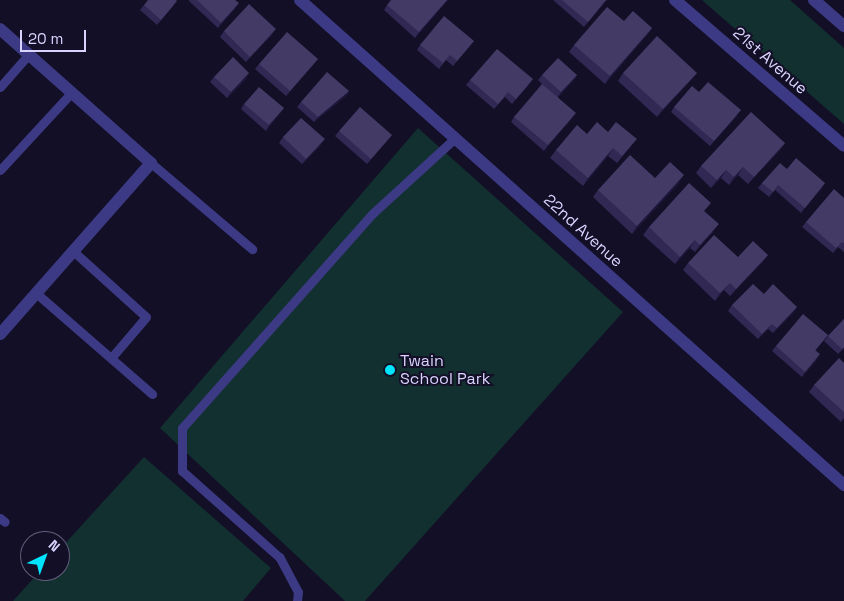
<!DOCTYPE html>
<html>
<head>
<meta charset="utf-8">
<style>
	body { margin:0 }
	#map { position:relative; width:844px; height:601px; overflow:hidden; background:#130f26; font-family:"Space Grotesk",sans-serif }
	div>[style] { position:absolute }
	.green>* { inset:0; background:#12302f }
	.service>* { height:9px; margin:-4.5px; padding:0 4.5px; transform-origin:4.5px; border-radius:4.5px; background:#3d3a85 }
	.minor>* { height:12px; margin:-6px; padding:0 6px; transform-origin:6px; border-radius:6px; background:#3d3a85 }
	.tertiary>* { height:12px; margin:-6px; padding:0 6px; transform-origin:6px; border-radius:6px; background:#3d3a85 }
	.wall>* { inset:0; background:#312854 }
	.shaded-wall>* { inset:0; background:#1d163a }
	.building>* { inset:0; background:#433a66 }
	.dots>* { width:14px; height:14px; translate:-50% -50%; box-sizing:border-box; border:2px solid #130f26; border-radius:50% }
	span { translate:-50% -50%; white-space:nowrap; text-align:center; line-height:1.15; -webkit-text-stroke:4px #130f26; paint-order:stroke }
	.street-label { font-size:16px; color:#d9d4ff }
	.poi-label { font-size:16px; color:#d9d4ff }
	.left { translate:0 -50%; text-align:left }
	.north { position:absolute; left:20px; top:531px; width:50px; height:50px; box-sizing:border-box; background:#130f26; border:1px solid #625e7d; border-radius:50%; rotate:42deg; font-size:14px; font-weight:700; line-height:20px; text-align:center; color:#d9d4ff }
	.north::after { content:''; display:block; margin:auto; width:18px; height:22px; background:#00e5ff; clip-path:polygon(50% 0,100% 100%,50% 72%,0 100%) }
	.scale { position:absolute; left:20px; top:30px; width:66px; height:22px; box-sizing:border-box; border:2px solid #d9d4ff; border-top:0; padding-left:6px; font-size:15px; line-height:18px; white-space:nowrap; color:#d9d4ff; -webkit-text-stroke:4px #130f26; paint-order:stroke }
</style>
</head>
<body>
<div id="map">
	<div class="green">
		<div style="clip-path:polygon(702px 0,790px 0,844px 48px,844px 124px)"></div>
		<div style="clip-path:polygon(418px 128px,623px 312px,365px 601px,345px 601px,160px 428px)"></div>
		<div style="clip-path:polygon(144px 457px,271px 568px,243px 601px,13px 601px,40px 571px,60px 571px,60px 549px)"></div>
	</div>
	<div class="service">
		<div style="left:0;top:87px;width:44px;rotate:-48.7deg"></div>
		<div style="left:151px;top:163px;width:133px;rotate:40.4deg"></div>
		<div style="left:0;top:170px;width:106px;rotate:-47.3deg"></div>
		<div style="left:73px;top:251px;width:98px;rotate:42.1deg"></div>
		<div style="left:146px;top:317px;width:54px;rotate:130.5deg"></div>
		<div style="left:36px;top:293px;width:154px;rotate:41deg"></div>
		<div style="left:0;top:518px;width:6px;rotate:39deg"></div>
		<div style="left:297px;top:601px;width:9px;rotate:-84deg"></div>
		<div style="left:298px;top:592px;width:40px;rotate:-118deg"></div>
		<div style="left:279px;top:557px;width:130px;rotate:-138.4deg"></div>
		<div style="left:182px;top:471px;width:43px;rotate:-90deg"></div>
		<div style="left:182px;top:428px;width:288px;rotate:-48.4deg"></div>
		<div style="left:373px;top:213px;width:111px;rotate:-42.4deg"></div>
	</div>
	<div class="minor">
		<div style="left:300px;top:0;width:729px;rotate:41.72deg"></div>
		<div style="left:0;top:29px;width:202px;rotate:41.6deg"></div>
		<div style="left:151px;top:163px;width:228px;rotate:131.4deg"></div>
	</div>
	<div class="tertiary">
		<div style="left:675px;top:0;width:223px;rotate:40.8deg"></div>
		<div style="left:814px;top:0;width:40px;rotate:41deg"></div>
	</div>
	<div class="wall">
		<div style="clip-path:polygon(189px 0,235px 0,235px 9px,218px 28px,189px 1px)"></div>
		<div style="clip-path:polygon(448px 0,415px 38px,384px 10px,387px 5px)"></div>
		<div style="clip-path:polygon(553px 0,607px 0,584px 27px)"></div>
		<div style="clip-path:polygon(144px 5px,173px 6px,157px 25px,140px 10px)"></div>
		<div style="clip-path:polygon(624px 21px,652px 28px,647px 35px,605px 84px,569px 52px,574px 45px)"></div>
		<div style="clip-path:polygon(224px 31px,272px 35px,246px 62px,220px 37px)"></div>
		<div style="clip-path:polygon(474px 41px,453px 66px,446px 60px,439px 69px,417px 50px,420px 45px)"></div>
		<div style="clip-path:polygon(318px 59px,286px 96px,255px 69px,259px 64px)"></div>
		<div style="clip-path:polygon(623px 73px,697px 73px,691px 80px,657px 117px,618px 81px)"></div>
		<div style="clip-path:polygon(542px 75px,577px 75px,574px 80px,558px 97px,572px 118px,544px 151px,511px 122px,514px 117px,546px 88px,538px 80px)"></div>
		<div style="clip-path:polygon(214px 77px,246px 79px,227px 98px,210px 82px)"></div>
		<div style="clip-path:polygon(470px 80px,529px 85px,512px 104px,505px 97px,494px 109px,466px 85px)"></div>
		<div style="clip-path:polygon(349px 91px,346px 96px,314px 122px,297px 107px,301px 102px)"></div>
		<div style="clip-path:polygon(699px 92px,737px 116px,710px 146px,671px 112px,674px 107px)"></div>
		<div style="clip-path:polygon(244px 104px,284px 108px,266px 131px,241px 109px)"></div>
		<div style="clip-path:polygon(339px 131px,392px 135px,367px 164px,335px 136px)"></div>
		<div style="clip-path:polygon(608px 132px,631px 146px,617px 163px,608px 156px,583px 186px,550px 158px,556px 150px,587px 134px)"></div>
		<div style="clip-path:polygon(283px 137px,321px 145px,302px 164px,279px 143px)"></div>
		<div style="clip-path:polygon(785px 143px,780px 150px,748px 184px,738px 175px,729px 185px,721px 178px,711px 188px,696px 173px,701px 166px)"></div>
		<div style="clip-path:polygon(787px 169px,825px 183px,801px 213px,775px 190px,769px 197px,758px 188px,762px 183px)"></div>
		<div style="clip-path:polygon(655px 178px,679px 183px,632px 234px,593px 197px,598px 190px)"></div>
		<div style="clip-path:polygon(844px 198px,844px 252px,838px 247px,833px 253px,802px 227px,806px 222px)"></div>
		<div style="clip-path:polygon(705px 212px,713px 232px,695px 252px,690px 248px,675px 264px,643px 235px,649px 227px)"></div>
		<div style="clip-path:polygon(768px 255px,762px 263px,730px 296px,724px 290px,715px 301px,683px 270px,688px 263px,738px 257px)"></div>
		<div style="clip-path:polygon(764px 294px,797px 307px,793px 313px,773px 333px,768px 329px,758px 339px,728px 311px,732px 305px)"></div>
		<div style="clip-path:polygon(844px 319px,844px 348px,838px 354px,824px 341px,828px 336px)"></div>
		<div style="clip-path:polygon(828px 335px,816px 350px,817px 360px,802px 377px,772px 351px,776px 346px)"></div>
		<div style="clip-path:polygon(844px 363px,844px 418px,841px 422px,809px 392px,814px 385px)"></div>
	</div>
	<div class="shaded-wall">
		<div style="clip-path:polygon(447px 0,448px 0,415px 38px,419px 32px)"></div>
		<div style="clip-path:polygon(606px 0,607px 0,584px 27px,588px 22px)"></div>
		<div style="clip-path:polygon(239px 3px,235px 9px,218px 28px,221px 23px)"></div>
		<div style="clip-path:polygon(652px 28px,647px 35px,605px 84px,610px 76px)"></div>
		<div style="clip-path:polygon(276px 29px,272px 35px,246px 62px,250px 57px)"></div>
		<div style="clip-path:polygon(249px 73px,246px 79px,227px 98px,231px 92px)"></div>
		<div style="clip-path:polygon(697px 73px,691px 80px,657px 117px,663px 109px)"></div>
		<div style="clip-path:polygon(577px 75px,574px 80px,557px 98px,561px 92px)"></div>
		<div style="clip-path:polygon(533px 79px,529px 85px,512px 104px,516px 99px)"></div>
		<div style="clip-path:polygon(349px 91px,346px 96px,314px 122px,318px 117px)"></div>
		<div style="clip-path:polygon(284px 108px,281px 113px,266px 131px,269px 125px)"></div>
		<div style="clip-path:polygon(741px 110px,737px 116px,710px 146px,714px 141px)"></div>
		<div style="clip-path:polygon(576px 113px,572px 118px,544px 151px,548px 145px)"></div>
		<div style="clip-path:polygon(325px 139px,321px 145px,302px 164px,306px 159px)"></div>
		<div style="clip-path:polygon(785px 143px,780px 150px,748px 184px,754px 177px)"></div>
		<div style="clip-path:polygon(613px 148px,608px 156px,583px 186px,588px 178px)"></div>
		<div style="clip-path:polygon(743px 167px,738px 175px,729px 185px,734px 177px)"></div>
		<div style="clip-path:polygon(726px 170px,721px 178px,711px 188px,717px 180px)"></div>
		<div style="clip-path:polygon(684px 175px,679px 183px,632px 234px,637px 226px)"></div>
		<div style="clip-path:polygon(825px 183px,822px 189px,801px 213px)"></div>
		<div style="clip-path:polygon(719px 224px,713px 232px,695px 252px,700px 245px)"></div>
		<div style="clip-path:polygon(695px 240px,690px 248px,675px 264px,680px 257px)"></div>
		<div style="clip-path:polygon(768px 255px,762px 263px,730px 296px,736px 289px)"></div>
		<div style="clip-path:polygon(730px 283px,724px 290px,715px 301px,720px 293px)"></div>
		<div style="clip-path:polygon(797px 307px,793px 313px,773px 333px,777px 328px)"></div>
		<div style="clip-path:polygon(772px 324px,768px 329px,758px 339px,762px 334px)"></div>
		<div style="clip-path:polygon(820px 354px,817px 360px,802px 377px,805px 372px)"></div>
	</div>
	<div class="building">
		<div style="clip-path:polygon(148px 0,176px 0,177px 1px,161px 20px,144px 5px)"></div>
		<div style="clip-path:polygon(197px 0,235px 0,239px 3px,221px 23px)"></div>
		<div style="clip-path:polygon(391px 0,447px 0,419px 32px,387px 5px)"></div>
		<div style="clip-path:polygon(562px 0,606px 0,588px 22px)"></div>
		<div style="clip-path:polygon(249px 4px,276px 29px,250px 57px,224px 31px)"></div>
		<div style="clip-path:polygon(607px 7px,624px 21px,633px 11px,652px 28px,610px 76px,574px 45px)"></div>
		<div style="clip-path:polygon(444px 16px,474px 41px,457px 61px,450px 55px,443px 63px,420px 45px)"></div>
		<div style="clip-path:polygon(287px 32px,318px 59px,290px 91px,259px 64px)"></div>
		<div style="clip-path:polygon(657px 36px,697px 73px,663px 109px,623px 73px)"></div>
		<div style="clip-path:polygon(497px 49px,533px 79px,516px 99px,508px 92px,498px 104px,470px 80px)"></div>
		<div style="clip-path:polygon(233px 57px,249px 73px,231px 92px,214px 77px)"></div>
		<div style="clip-path:polygon(558px 58px,577px 75px,561px 92px,542px 75px)"></div>
		<div style="clip-path:polygon(327px 72px,349px 91px,318px 117px,301px 102px)"></div>
		<div style="clip-path:polygon(708px 82px,741px 110px,714px 141px,674px 107px,692px 86px,699px 92px)"></div>
		<div style="clip-path:polygon(542px 84px,576px 113px,548px 145px,514px 117px)"></div>
		<div style="clip-path:polygon(259px 87px,284px 108px,269px 125px,244px 104px)"></div>
		<div style="clip-path:polygon(360px 107px,392px 135px,371px 159px,339px 131px)"></div>
		<div style="clip-path:polygon(751px 112px,785px 143px,754px 177px,743px 167px,734px 177px,726px 170px,717px 180px,701px 166px)"></div>
		<div style="clip-path:polygon(301px 118px,325px 139px,306px 159px,283px 137px)"></div>
		<div style="clip-path:polygon(597px 122px,608px 132px,616px 122px,637px 139px,622px 156px,613px 148px,588px 178px,556px 150px,577px 125px,587px 134px)"></div>
		<div style="clip-path:polygon(630px 155px,655px 178px,670px 162px,684px 175px,637px 226px,598px 190px)"></div>
		<div style="clip-path:polygon(796px 158px,825px 183px,805px 208px,778px 185px,773px 192px,762px 183px,780px 163px,787px 169px)"></div>
		<div style="clip-path:polygon(689px 183px,711px 203px,704px 211px,719px 224px,700px 245px,695px 240px,680px 257px,649px 227px)"></div>
		<div style="clip-path:polygon(834px 189px,844px 198px,844px 243px,842px 242px,836px 248px,806px 222px)"></div>
		<div style="clip-path:polygon(714px 235px,738px 257px,753px 241px,768px 255px,736px 289px,730px 283px,720px 293px,688px 263px)"></div>
		<div style="clip-path:polygon(753px 284px,764px 294px,773px 284px,797px 307px,777px 328px,772px 324px,762px 334px,732px 305px)"></div>
		<div style="clip-path:polygon(803px 314px,828px 335px,815px 350px,820px 354px,805px 372px,776px 346px)"></div>
		<div style="clip-path:polygon(844px 319px,844px 347px,842px 349px,828px 336px)"></div>
		<div style="clip-path:polygon(839px 358px,844px 363px,844px 412px,814px 385px)"></div>
	</div>
	<div class="dots">
		<div style="left:390px;top:370px;background:#00e5ff"></div>
	</div>
	<div class="street-label">
		<span style="left:770px;top:61px;rotate:41deg">21st Avenue</span>
		<span style="left:583px;top:231px;rotate:42deg">22nd Avenue</span>
	</div>
	<div class="poi-label">
		<span class="left" style="left:400px;top:370px">Twain<br>School Park</span>
	</div>
	<div class="north">N</div>
	<div class="scale">20 m</div>
</div>
</body>
</html>
